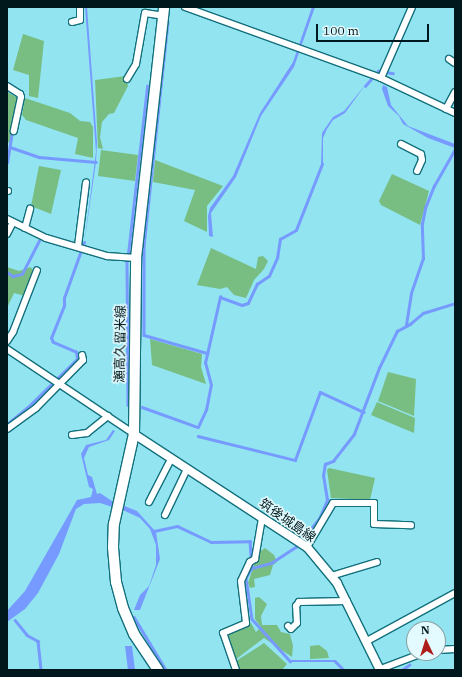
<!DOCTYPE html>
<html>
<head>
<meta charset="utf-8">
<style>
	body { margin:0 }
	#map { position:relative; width:462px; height:677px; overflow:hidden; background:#92e4f0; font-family:"IBM Plex Serif","Noto Sans JP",serif }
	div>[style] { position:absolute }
	.green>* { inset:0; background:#78be82 }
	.water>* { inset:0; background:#769aff }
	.stream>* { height:2.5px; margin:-1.25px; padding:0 1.25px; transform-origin:1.25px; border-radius:1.25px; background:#769aff }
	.roads { filter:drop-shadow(1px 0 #12707c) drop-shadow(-1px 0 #12707c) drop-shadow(0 1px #12707c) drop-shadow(0 -1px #12707c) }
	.minor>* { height:6px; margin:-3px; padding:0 3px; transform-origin:3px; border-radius:3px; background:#fff }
	.tertiary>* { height:8px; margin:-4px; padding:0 4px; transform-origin:4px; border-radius:4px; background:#fff }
	.primary>* { height:10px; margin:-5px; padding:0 5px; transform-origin:5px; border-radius:5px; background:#fff }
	span { translate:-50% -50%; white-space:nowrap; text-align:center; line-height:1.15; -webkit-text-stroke:3px #e3fafe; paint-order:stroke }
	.street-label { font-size:13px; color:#00181b }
	.frame { position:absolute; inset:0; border:8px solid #00181b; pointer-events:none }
	.north { position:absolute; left:406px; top:621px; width:40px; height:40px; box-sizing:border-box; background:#e3fafe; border:1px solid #88a0a3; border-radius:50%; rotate:356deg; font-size:11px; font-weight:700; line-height:16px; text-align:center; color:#00181b }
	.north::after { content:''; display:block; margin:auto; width:14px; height:18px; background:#ae1d1b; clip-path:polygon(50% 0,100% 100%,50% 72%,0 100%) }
	.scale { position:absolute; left:316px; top:24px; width:113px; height:18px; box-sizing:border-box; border:2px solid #00181b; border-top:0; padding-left:5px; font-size:12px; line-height:14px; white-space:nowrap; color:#00181b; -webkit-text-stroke:3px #e3fafe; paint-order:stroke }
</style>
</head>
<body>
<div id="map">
	<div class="green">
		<div style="clip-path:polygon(23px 34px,44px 41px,38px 98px,29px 96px,29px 75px,13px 70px)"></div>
		<div style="clip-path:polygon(126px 76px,128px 86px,114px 113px,109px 114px,102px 122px,100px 137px,103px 149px,98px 148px,95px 80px)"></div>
		<div style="clip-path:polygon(7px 92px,16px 97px,17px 102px,10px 143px,7px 142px)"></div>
		<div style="clip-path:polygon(25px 98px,70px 113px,80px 121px,90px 122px,93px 127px,93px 158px,75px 154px,78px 138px,26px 120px,22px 115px)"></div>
		<div style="clip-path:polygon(101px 150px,138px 155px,135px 181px,98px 176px)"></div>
		<div style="clip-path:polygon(155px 160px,223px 186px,207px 206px,207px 232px,184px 221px,195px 190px,153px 182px)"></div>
		<div style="clip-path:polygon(39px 166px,61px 170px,51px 214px,31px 206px)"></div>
		<div style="clip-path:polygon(392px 174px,429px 191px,420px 225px,381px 205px,379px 201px)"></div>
		<div style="clip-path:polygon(211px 248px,256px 269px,258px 257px,263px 256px,268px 261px,264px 269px,254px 280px,246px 298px,234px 295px,227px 287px,220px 289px,197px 285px)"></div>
		<div style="clip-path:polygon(7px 267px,19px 271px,31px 267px,33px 272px,25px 296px,14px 293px,7px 308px)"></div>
		<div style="clip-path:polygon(150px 339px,202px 354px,201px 367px,206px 384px,152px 365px)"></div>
		<div style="clip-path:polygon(388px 372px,416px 379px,414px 416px,378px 401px)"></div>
		<div style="clip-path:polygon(377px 402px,415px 418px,414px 433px,371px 415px)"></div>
		<div style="clip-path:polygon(329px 468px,375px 478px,370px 500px,331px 498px,327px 470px)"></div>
		<div style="clip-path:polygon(265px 548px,274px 555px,277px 562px,273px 565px,270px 575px,254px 579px,255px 587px,250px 588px,248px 583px,258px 553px)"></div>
		<div style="clip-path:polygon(259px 597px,267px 604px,261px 616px,262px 625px,277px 625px,281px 632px,290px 634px,293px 646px,292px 657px,264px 638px,235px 660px,225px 634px,251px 623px,256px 632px,261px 627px,255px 619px,255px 598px)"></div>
		<div style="clip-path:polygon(264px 643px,287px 664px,282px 670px,238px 670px,236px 661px)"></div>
		<div style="clip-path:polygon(319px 645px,327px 651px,329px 658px,310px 659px,310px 646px)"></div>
	</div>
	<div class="water">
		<div style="clip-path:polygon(85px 7px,87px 7px,97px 142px,96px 162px,84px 245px,96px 152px)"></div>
		<div style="clip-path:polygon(312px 7px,315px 7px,294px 67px,261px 116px,236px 177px,211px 213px,213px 237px,209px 236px,208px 216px,210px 208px,233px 176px,260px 113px,293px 62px)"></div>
		<div style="clip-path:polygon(366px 84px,345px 113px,333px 120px,327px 129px,323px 138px,323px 166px,321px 166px,322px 133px,333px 117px,344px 111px)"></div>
		<div style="clip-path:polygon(383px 85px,387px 87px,391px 105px,408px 126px,455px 144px,455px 148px,428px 138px,403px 124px,399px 116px,388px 106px,382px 89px)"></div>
		<div style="clip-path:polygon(113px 430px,115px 431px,109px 440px,89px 447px,84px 458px,88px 475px,92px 477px,97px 494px,100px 493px,112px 501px,137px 511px,156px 532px,160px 559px,140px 610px,134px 610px,140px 595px,149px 586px,156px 565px,156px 545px,150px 529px,140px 518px,125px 511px,100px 503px,84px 504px,76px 509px,59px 554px,38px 593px,25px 609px,7px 622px,7px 611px,25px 591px,77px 500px,91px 497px,93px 489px,89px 487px,81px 454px,86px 445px,106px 440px)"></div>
		<div style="clip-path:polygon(125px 646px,132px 646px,135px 670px,128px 670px)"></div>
	</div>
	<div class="stream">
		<div style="left:168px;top:22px;width:227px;rotate:96.1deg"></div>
		<div style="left:144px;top:248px;width:87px;rotate:90deg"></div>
		<div style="left:144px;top:335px;width:66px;rotate:15.9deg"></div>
		<div style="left:365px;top:86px;width:20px;rotate:-49deg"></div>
		<div style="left:378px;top:71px;width:15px;rotate:8deg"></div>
		<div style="left:10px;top:147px;width:31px;rotate:19deg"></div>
		<div style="left:39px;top:157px;width:57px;rotate:5deg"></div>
		<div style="left:7px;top:163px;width:33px;rotate:-81deg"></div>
		<div style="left:128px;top:254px;width:169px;rotate:-83.5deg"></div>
		<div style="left:127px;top:260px;width:145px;rotate:89.6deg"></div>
		<div style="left:7px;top:272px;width:7px;rotate:34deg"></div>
		<div style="left:13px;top:276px;width:9px;rotate:-13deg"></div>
		<div style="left:22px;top:274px;width:37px;rotate:-63deg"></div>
		<div style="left:406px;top:325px;width:32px;rotate:-81deg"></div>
		<div style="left:411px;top:293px;width:36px;rotate:-71deg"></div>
		<div style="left:423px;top:259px;width:35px;rotate:-92deg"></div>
		<div style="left:422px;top:224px;width:16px;rotate:-79deg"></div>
		<div style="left:425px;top:208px;width:24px;rotate:-68deg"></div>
		<div style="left:434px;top:186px;width:43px;rotate:-60.4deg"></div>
		<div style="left:142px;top:407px;width:59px;rotate:19.7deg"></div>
		<div style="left:198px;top:427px;width:19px;rotate:-65deg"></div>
		<div style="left:206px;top:410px;width:25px;rotate:-79deg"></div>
		<div style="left:211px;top:385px;width:23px;rotate:-105deg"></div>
		<div style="left:205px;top:363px;width:68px;rotate:-77.2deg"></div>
		<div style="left:220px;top:297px;width:23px;rotate:20deg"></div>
		<div style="left:242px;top:305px;width:6px;rotate:-18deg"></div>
		<div style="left:248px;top:303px;width:21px;rotate:-65deg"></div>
		<div style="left:257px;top:284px;width:14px;rotate:-34deg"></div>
		<div style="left:269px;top:276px;width:20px;rotate:-66deg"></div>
		<div style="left:277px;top:258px;width:19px;rotate:-81deg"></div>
		<div style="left:280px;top:239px;width:18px;rotate:-29deg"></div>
		<div style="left:296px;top:230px;width:71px;rotate:-68.5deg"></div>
		<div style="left:7px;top:424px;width:26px;rotate:-39deg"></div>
		<div style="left:27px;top:408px;width:70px;rotate:-44.4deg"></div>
		<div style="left:77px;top:359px;width:7px;rotate:-98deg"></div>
		<div style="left:76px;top:352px;width:25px;rotate:-157deg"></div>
		<div style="left:53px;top:342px;width:4px;rotate:-117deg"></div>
		<div style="left:51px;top:338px;width:35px;rotate:-68deg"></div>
		<div style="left:64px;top:305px;width:7px;rotate:-90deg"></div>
		<div style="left:64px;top:298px;width:59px;rotate:-70.3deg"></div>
		<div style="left:198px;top:436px;width:100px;rotate:13.9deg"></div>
		<div style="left:295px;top:460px;width:72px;rotate:-69.8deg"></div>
		<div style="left:320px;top:392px;width:48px;rotate:24.4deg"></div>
		<div style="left:154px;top:531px;width:24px;rotate:-12deg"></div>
		<div style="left:177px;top:526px;width:38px;rotate:25deg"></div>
		<div style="left:211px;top:542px;width:39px;rotate:-1deg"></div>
		<div style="left:250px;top:541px;width:27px;rotate:86deg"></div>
		<div style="left:252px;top:568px;width:20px;rotate:-15deg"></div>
		<div style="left:271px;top:563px;width:30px;rotate:-33deg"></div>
		<div style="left:296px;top:547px;width:36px;rotate:-51deg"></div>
		<div style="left:319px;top:519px;width:21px;rotate:-67deg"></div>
		<div style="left:327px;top:500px;width:24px;rotate:-99deg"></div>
		<div style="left:323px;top:476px;width:12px;rotate:-81deg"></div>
		<div style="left:325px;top:464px;width:9px;rotate:-21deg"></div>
		<div style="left:333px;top:461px;width:34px;rotate:-52deg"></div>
		<div style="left:354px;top:434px;width:71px;rotate:-69.3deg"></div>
		<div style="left:379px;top:368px;width:41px;rotate:-64.1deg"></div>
		<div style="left:397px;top:331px;width:15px;rotate:-28deg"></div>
		<div style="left:410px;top:324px;width:17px;rotate:-40deg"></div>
		<div style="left:423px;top:313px;width:34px;rotate:-17deg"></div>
		<div style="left:252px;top:568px;width:12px;rotate:121deg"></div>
		<div style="left:246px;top:578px;width:41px;rotate:81.7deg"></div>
		<div style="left:252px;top:619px;width:57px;rotate:47.9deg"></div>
		<div style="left:290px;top:661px;width:45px"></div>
		<div style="left:335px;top:661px;width:13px;rotate:45deg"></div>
		<div style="left:134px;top:617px;width:62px;rotate:58.9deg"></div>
		<div style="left:15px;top:620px;width:19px;rotate:51deg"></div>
		<div style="left:27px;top:635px;width:13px;rotate:29deg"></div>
		<div style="left:38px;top:641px;width:29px;rotate:84deg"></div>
		<div style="left:402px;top:670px;width:9px;rotate:-36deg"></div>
	</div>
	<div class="roads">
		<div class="minor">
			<div style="left:185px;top:7px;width:208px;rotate:19.9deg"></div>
			<div style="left:381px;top:78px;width:82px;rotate:25.3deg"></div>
			<div style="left:72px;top:22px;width:8px;rotate:-14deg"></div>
			<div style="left:80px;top:20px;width:13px;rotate:-90deg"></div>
			<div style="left:449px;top:59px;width:7px;rotate:34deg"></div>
			<div style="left:381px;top:78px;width:77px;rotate:-66.4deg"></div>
			<div style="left:127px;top:79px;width:17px;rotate:-59deg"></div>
			<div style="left:136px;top:64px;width:52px;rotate:-80deg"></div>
			<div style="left:145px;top:13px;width:18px;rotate:9deg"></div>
			<div style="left:7px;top:86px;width:15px;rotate:32deg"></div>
			<div style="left:20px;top:94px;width:3px;rotate:72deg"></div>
			<div style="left:21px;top:97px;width:35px;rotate:102deg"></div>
			<div style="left:446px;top:109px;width:19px;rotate:-62deg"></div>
			<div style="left:401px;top:144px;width:22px;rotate:27deg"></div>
			<div style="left:421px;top:154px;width:6px;rotate:81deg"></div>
			<div style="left:422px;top:160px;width:12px;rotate:114deg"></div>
			<div style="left:7px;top:191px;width:1px"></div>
			<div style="left:7px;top:219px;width:43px;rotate:26deg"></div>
			<div style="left:46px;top:238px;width:64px;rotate:16.4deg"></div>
			<div style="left:107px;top:256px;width:29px;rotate:4deg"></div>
			<div style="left:25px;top:228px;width:20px;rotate:-75deg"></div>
			<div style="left:7px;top:234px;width:13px;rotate:-63deg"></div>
			<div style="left:78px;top:246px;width:64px;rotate:-82.8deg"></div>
			<div style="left:7px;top:341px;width:11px;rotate:-56deg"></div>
			<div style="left:13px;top:332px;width:66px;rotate:-68.8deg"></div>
			<div style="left:7px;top:349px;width:153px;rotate:33.8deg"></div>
			<div style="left:7px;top:429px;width:36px;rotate:-36deg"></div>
			<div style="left:36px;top:408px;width:67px;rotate:-45.6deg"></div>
			<div style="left:83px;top:360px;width:5px;rotate:-101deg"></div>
			<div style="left:72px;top:435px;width:15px;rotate:-8deg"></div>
			<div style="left:87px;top:433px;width:27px;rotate:-39deg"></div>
			<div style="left:149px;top:502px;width:48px;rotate:-62.9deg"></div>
			<div style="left:165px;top:515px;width:51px;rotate:-64.4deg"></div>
			<div style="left:307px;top:547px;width:51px;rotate:-59.4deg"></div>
			<div style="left:333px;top:503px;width:41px"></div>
			<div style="left:374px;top:503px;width:21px;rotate:90deg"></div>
			<div style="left:374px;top:524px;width:37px;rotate:2deg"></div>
			<div style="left:331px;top:576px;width:48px;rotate:-16.9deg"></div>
			<div style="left:288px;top:626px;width:4px;rotate:45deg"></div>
			<div style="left:291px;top:629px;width:8px;rotate:-45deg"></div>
			<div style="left:297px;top:623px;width:17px;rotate:-93deg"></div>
			<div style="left:296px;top:606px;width:5px;rotate:-53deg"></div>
			<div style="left:299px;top:602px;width:48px;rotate:-1.2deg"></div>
			<div style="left:367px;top:641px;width:100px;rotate:-28.6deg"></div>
			<div style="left:438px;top:650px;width:17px;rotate:-3deg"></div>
			<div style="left:236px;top:670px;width:39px;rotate:-109deg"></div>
			<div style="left:223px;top:633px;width:25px;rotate:-23deg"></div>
			<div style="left:246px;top:623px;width:42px;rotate:-96.8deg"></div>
			<div style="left:241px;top:581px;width:21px;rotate:-65deg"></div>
			<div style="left:250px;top:562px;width:6px;rotate:-31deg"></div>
			<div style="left:255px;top:559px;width:42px;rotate:-80.3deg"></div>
			<div style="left:378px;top:670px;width:48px;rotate:-20.7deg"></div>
		</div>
		<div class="tertiary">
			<div style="left:134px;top:434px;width:207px;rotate:33.2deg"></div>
			<div style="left:307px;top:547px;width:47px;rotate:50.2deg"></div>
			<div style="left:337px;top:583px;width:97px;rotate:63.7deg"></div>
		</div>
		<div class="primary">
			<div style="left:158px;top:670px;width:43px;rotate:-123.7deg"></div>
			<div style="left:134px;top:634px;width:28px;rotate:-113deg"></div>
			<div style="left:123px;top:608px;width:27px;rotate:-105deg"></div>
			<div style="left:116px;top:582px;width:35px;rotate:-95deg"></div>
			<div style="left:113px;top:547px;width:23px;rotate:-88deg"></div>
			<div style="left:114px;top:524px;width:92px;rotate:-77.5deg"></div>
			<div style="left:134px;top:434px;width:176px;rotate:-89.3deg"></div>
			<div style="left:136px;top:258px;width:253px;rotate:-83.6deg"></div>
		</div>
	</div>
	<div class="street-label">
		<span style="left:121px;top:344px;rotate:-89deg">瀬高久留米線</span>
		<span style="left:287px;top:521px;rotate:35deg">筑後城島線</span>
	</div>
	<div class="frame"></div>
	<div class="north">N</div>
	<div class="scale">100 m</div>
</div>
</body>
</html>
